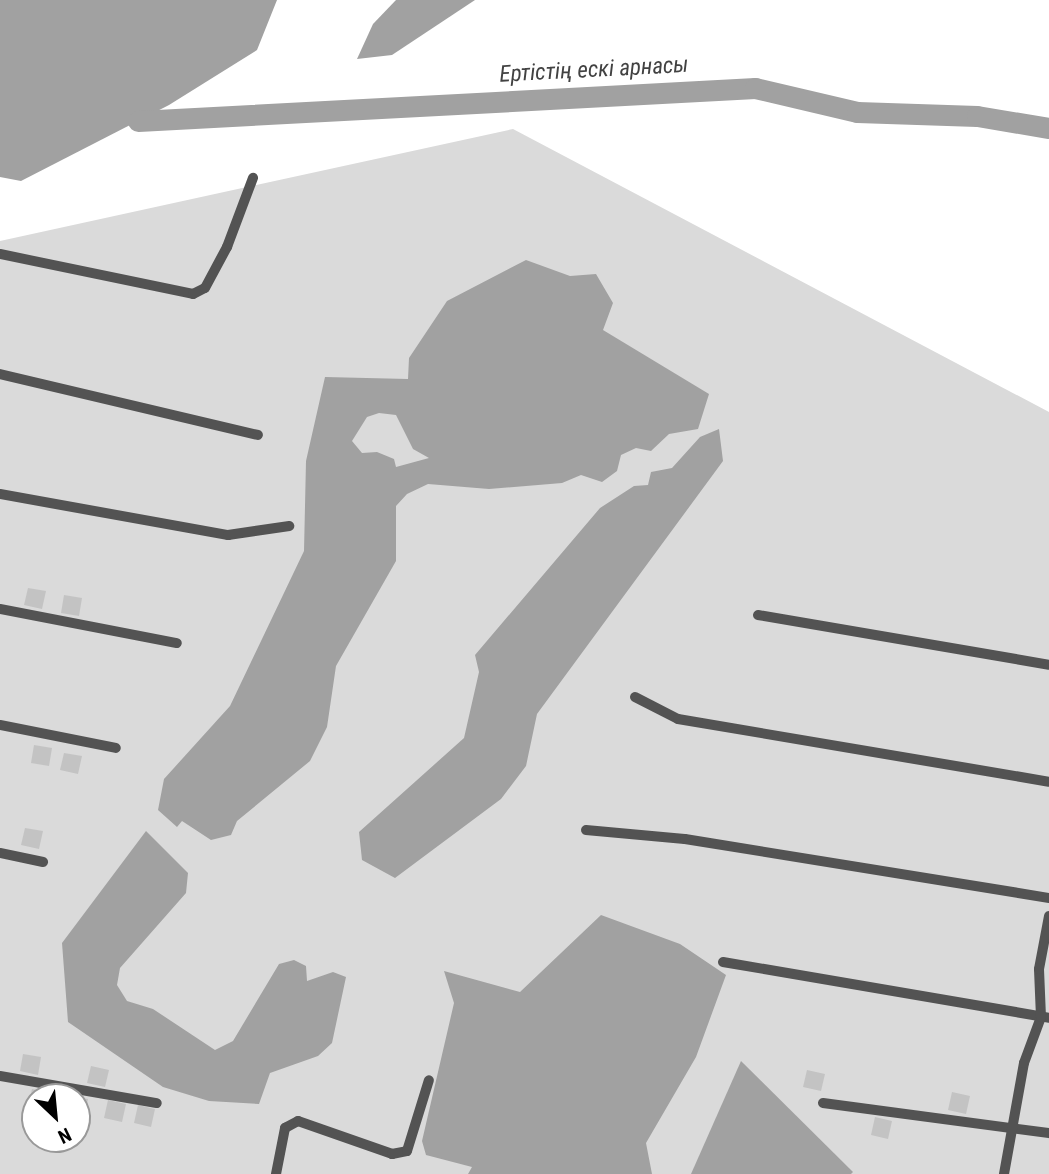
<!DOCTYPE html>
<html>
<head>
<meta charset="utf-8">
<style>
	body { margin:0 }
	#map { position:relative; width:1049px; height:1174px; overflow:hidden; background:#fff; font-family:"Roboto Condensed",sans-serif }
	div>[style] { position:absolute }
	.green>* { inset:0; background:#dadada }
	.water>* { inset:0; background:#a1a1a1 }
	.river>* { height:21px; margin:-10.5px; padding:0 10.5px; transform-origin:10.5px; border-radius:10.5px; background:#a1a1a1 }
	.building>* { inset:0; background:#c3c3c3 }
	.minor>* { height:10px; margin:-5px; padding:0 5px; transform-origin:5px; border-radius:5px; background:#535353 }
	span { translate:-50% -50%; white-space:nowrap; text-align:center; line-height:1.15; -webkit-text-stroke:7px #fff; paint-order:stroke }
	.water-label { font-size:23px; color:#424242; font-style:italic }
	.north { position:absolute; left:21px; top:1083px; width:70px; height:70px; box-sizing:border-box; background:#fff; border:2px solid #999; border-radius:50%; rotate:154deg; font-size:19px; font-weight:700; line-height:28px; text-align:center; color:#000 }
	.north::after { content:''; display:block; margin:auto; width:24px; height:32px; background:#000; clip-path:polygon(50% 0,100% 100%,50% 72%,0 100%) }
</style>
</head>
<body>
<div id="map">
	<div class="green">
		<div style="clip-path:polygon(evenodd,513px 129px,1049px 412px,1049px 1174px,0 1174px,0 241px,513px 129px,35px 1097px,77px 1097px,77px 1139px,35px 1139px,35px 1097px)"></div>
	</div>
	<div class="water">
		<div style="clip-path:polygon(0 0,277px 0,257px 50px,169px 105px,21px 181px,0 177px)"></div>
		<div style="clip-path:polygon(396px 0,475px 0,392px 55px,357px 59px,373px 24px)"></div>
		<div style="clip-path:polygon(evenodd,526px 260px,570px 276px,596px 274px,613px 303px,603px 330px,709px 394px,698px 429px,669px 434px,651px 451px,636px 448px,621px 455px,617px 471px,602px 482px,581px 475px,562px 483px,489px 489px,428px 484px,407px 494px,396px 506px,396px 561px,336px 666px,327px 727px,310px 761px,237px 821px,231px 835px,211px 840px,182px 821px,177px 827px,158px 810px,164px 779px,230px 706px,304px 551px,306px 461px,325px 377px,408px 379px,409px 358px,447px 301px,526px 260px,379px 413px,396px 415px,413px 449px,429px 458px,396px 467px,394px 459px,377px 452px,362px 453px,352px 441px,367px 417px,379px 413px)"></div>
		<div style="clip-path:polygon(719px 429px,723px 461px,537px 714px,526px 766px,501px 799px,395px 878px,362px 860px,359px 832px,464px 738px,479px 672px,475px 655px,600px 508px,634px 486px,648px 485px,651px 472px,672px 468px,700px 437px)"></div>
		<div style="clip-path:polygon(146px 831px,188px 873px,186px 893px,120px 968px,117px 985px,127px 1001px,153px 1009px,215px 1050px,233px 1041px,279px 964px,294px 960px,306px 966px,307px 981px,333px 972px,346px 977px,332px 1043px,318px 1056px,270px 1073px,259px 1104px,209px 1101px,163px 1087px,68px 1022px,62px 943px)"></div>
		<div style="clip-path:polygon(601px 915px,680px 944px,726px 975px,696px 1057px,646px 1143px,652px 1174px,468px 1174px,472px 1167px,426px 1155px,422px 1141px,454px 1003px,444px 971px,520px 992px)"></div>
		<div style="clip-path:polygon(741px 1061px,853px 1172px,851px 1174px,691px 1174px)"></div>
	</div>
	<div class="river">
		<div style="left:138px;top:121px;width:618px;rotate:-3.06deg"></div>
		<div style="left:755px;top:88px;width:105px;rotate:13.2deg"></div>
		<div style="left:857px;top:112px;width:120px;rotate:1.9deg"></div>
		<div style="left:977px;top:116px;width:73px;rotate:9.5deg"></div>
	</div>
	<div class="building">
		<div style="clip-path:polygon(28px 588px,46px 591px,42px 609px,24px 605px)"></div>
		<div style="clip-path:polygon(64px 595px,82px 598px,79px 616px,61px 613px)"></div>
		<div style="clip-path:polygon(34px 745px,52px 748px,49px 766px,31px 763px)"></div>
		<div style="clip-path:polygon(64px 753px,82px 756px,78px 774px,60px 770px)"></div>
		<div style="clip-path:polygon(25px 828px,43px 831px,39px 849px,21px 845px)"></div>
		<div style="clip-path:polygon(23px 1054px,41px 1057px,38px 1075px,20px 1071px)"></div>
		<div style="clip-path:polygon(91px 1066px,109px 1070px,105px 1087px,87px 1083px)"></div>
		<div style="clip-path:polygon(807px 1070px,825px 1074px,821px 1091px,803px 1087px)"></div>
		<div style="clip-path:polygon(32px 1089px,50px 1093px,35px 1097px,35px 1108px,28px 1107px)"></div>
		<div style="clip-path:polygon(952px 1092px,970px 1096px,966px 1114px,948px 1110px)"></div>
		<div style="clip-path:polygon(77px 1097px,88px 1099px,84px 1117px,77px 1115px)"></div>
		<div style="clip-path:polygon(108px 1100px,126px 1104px,122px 1122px,104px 1118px)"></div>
		<div style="clip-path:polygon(138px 1105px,155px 1109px,151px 1127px,134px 1123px)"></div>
		<div style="clip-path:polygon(875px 1117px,892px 1121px,888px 1139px,871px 1135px)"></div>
	</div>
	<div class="minor">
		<div style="left:0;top:254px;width:197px;rotate:11.7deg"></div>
		<div style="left:193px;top:294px;width:13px;rotate:-27deg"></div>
		<div style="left:205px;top:288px;width:47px;rotate:-61.8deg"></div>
		<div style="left:227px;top:247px;width:74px;rotate:-69.4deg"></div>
		<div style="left:0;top:374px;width:265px;rotate:13.3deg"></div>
		<div style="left:0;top:494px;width:232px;rotate:10.2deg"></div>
		<div style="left:228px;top:535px;width:62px;rotate:-8.4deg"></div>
		<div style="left:0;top:609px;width:180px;rotate:10.9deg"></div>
		<div style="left:758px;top:615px;width:295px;rotate:9.7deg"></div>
		<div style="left:635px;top:697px;width:48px;rotate:27.1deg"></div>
		<div style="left:678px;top:719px;width:376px;rotate:9.6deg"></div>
		<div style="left:0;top:725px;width:118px;rotate:11.2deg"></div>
		<div style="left:586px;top:830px;width:99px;rotate:5.2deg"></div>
		<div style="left:685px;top:839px;width:369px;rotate:9.2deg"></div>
		<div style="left:0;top:853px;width:44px;rotate:11.8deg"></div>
		<div style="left:723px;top:962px;width:331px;rotate:9.7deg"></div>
		<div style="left:0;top:1076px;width:159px;rotate:9.8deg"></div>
		<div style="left:823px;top:1103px;width:228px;rotate:7.6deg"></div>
		<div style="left:276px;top:1174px;width:47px;rotate:-78.9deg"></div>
		<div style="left:285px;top:1128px;width:15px;rotate:-28deg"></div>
		<div style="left:298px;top:1121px;width:100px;rotate:19.3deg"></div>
		<div style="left:392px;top:1154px;width:15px;rotate:-11deg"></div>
		<div style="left:407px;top:1151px;width:74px;rotate:-72.8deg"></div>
		<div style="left:1004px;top:1174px;width:113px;rotate:-79.8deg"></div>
		<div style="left:1024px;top:1063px;width:49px;rotate:-69.7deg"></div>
		<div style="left:1041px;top:1017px;width:48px;rotate:-92.4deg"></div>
		<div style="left:1039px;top:969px;width:54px;rotate:-79.3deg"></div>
	</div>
	<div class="water-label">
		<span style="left:594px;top:70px;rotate:-3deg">Ертістің ескі арнасы</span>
	</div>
	<div class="north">N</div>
</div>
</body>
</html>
